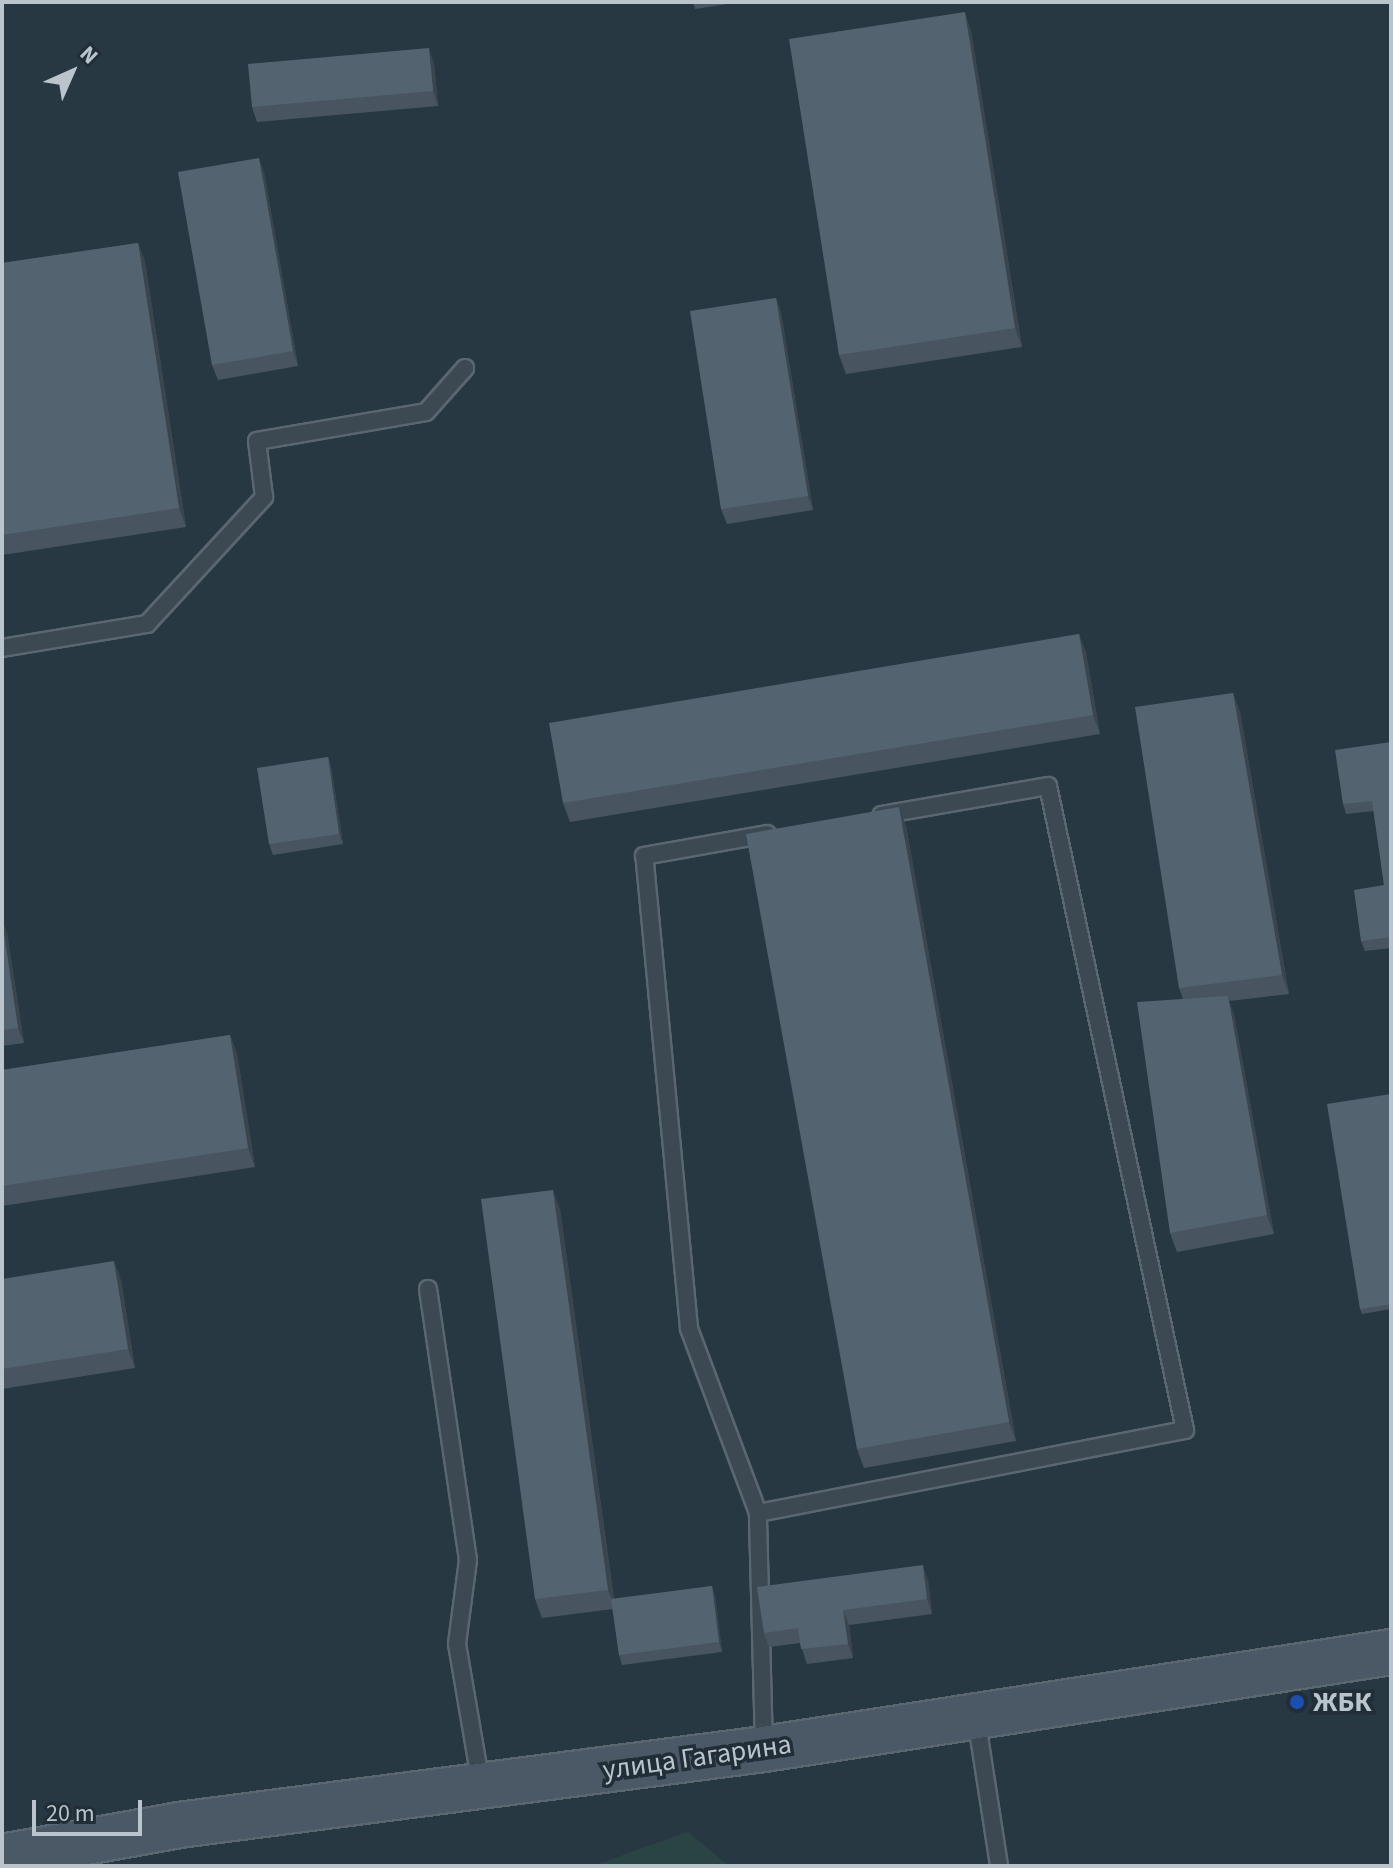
<!DOCTYPE html>
<html>
<head>
<meta charset="utf-8">
<style>
	body { margin:0 }
	#map { position:relative; width:1393px; height:1868px; overflow:hidden; background:#283843; font-family:"Source Sans 3",sans-serif }
	div>[style] { position:absolute }
	.green>* { inset:0; background:#2a4443 }
	.roads { filter:drop-shadow(2px 0 #5b6770) drop-shadow(-2px 0 #5b6770) drop-shadow(0 2px #5b6770) drop-shadow(0 -2px #5b6770) }
	.service>* { height:16px; margin:-8px; padding:0 8px; transform-origin:8px; border-radius:8px; background:#3c4953 }
	.secondary>* { height:44px; margin:-22px; padding:0 22px; transform-origin:22px; border-radius:22px; background:#4a5965 }
	.wall>* { inset:0; background:#485560 }
	.shaded-wall>* { inset:0; background:#3b454e }
	.building>* { inset:0; background:#546370 }
	.dots>* { width:22px; height:22px; translate:-50% -50%; box-sizing:border-box; border:4px solid #212e38; border-radius:50% }
	span { translate:-50% -50%; white-space:nowrap; text-align:center; line-height:1.15; -webkit-text-stroke:7px #212e38; paint-order:stroke }
	.poi-label { font-size:28px; color:#bac4cc; font-weight:700 }
	.left { translate:0 -50%; text-align:left }
	.street-label { font-size:28px; color:#bac4cc }
	.frame { position:absolute; inset:0; border:4px solid #bac4cc; pointer-events:none }
	.north { position:absolute; left:32px; top:32px; width:80px; height:80px; -webkit-text-stroke:6px #212e38; paint-order:stroke; rotate:45deg; font-size:22px; font-weight:700; line-height:32px; text-align:center; color:#bac4cc }
	.north::after { content:''; display:block; margin:auto; width:28px; height:36px; background:#bac4cc; clip-path:polygon(50% 0,100% 100%,50% 72%,0 100%) }
	.scale { position:absolute; left:32px; top:1800px; width:110px; height:36px; box-sizing:border-box; border:4px solid #bac4cc; border-top:0; padding-left:10px; font-size:24px; line-height:28px; white-space:nowrap; color:#bac4cc; -webkit-text-stroke:6px #212e38; paint-order:stroke }
</style>
</head>
<body>
<div id="map">
	<div class="green">
		<div style="clip-path:polygon(688px 1832px,729px 1866px,594px 1866px,631px 1852px)"></div>
	</div>
	<div class="roads">
		<div class="service">
			<div style="left:2px;top:648px;width:147px;rotate:-9.4deg"></div>
			<div style="left:147px;top:624px;width:173px;rotate:-47.3deg"></div>
			<div style="left:264px;top:497px;width:56px;rotate:-97.1deg"></div>
			<div style="left:257px;top:441px;width:171px;rotate:-9.7deg"></div>
			<div style="left:426px;top:412px;width:59px;rotate:-48.4deg"></div>
			<div style="left:428px;top:1289px;width:274px;rotate:81.6deg"></div>
			<div style="left:468px;top:1560px;width:85px;rotate:97.5deg"></div>
			<div style="left:457px;top:1644px;width:142px;rotate:80.3deg"></div>
			<div style="left:758px;top:1513px;width:197px;rotate:-110.5deg"></div>
			<div style="left:689px;top:1328px;width:474px;rotate:-95.4deg"></div>
			<div style="left:644px;top:856px;width:125px;rotate:-10.1deg"></div>
			<div style="left:976px;top:1717px;width:151px;rotate:81.2deg"></div>
			<div style="left:764px;top:1748px;width:235px;rotate:-91.5deg"></div>
			<div style="left:758px;top:1513px;width:435px;rotate:-11deg"></div>
			<div style="left:1185px;top:1430px;width:658px;rotate:-102.01deg"></div>
			<div style="left:1048px;top:786px;width:169px;rotate:170.1deg"></div>
		</div>
		<div class="secondary">
			<div style="left:2px;top:1857px;width:180px;rotate:-10.2deg"></div>
			<div style="left:179px;top:1825px;width:590px;rotate:-7.4deg"></div>
			<div style="left:764px;top:1749px;width:634px;rotate:-8.79deg"></div>
		</div>
	</div>
	<div class="wall">
		<div style="clip-path:polygon(693px 2px,740px 2px,695px 9px)"></div>
		<div style="clip-path:polygon(971px 31px,1022px 347px,846px 374px,839px 355px)"></div>
		<div style="clip-path:polygon(434px 63px,438px 106px,257px 122px,252px 107px)"></div>
		<div style="clip-path:polygon(264px 172px,298px 366px,218px 380px,212px 365px)"></div>
		<div style="clip-path:polygon(138px 243px,145px 262px,186px 527px,2px 555px,2px 263px)"></div>
		<div style="clip-path:polygon(776px 298px,781px 313px,813px 510px,727px 524px,721px 509px)"></div>
		<div style="clip-path:polygon(1079px 634px,1086px 653px,1100px 734px,570px 822px,563px 803px)"></div>
		<div style="clip-path:polygon(1233px 693px,1240px 712px,1289px 994px,1229px 1001px,1234px 1015px,1274px 1234px,1177px 1252px,1170px 1233px,1183px 999px,1179px 988px)"></div>
		<div style="clip-path:polygon(1391px 742px,1391px 948px,1365px 951px,1361px 941px,1384px 885px,1374px 811px,1346px 814px,1343px 804px)"></div>
		<div style="clip-path:polygon(328px 757px,331px 767px,343px 844px,273px 855px,269px 844px)"></div>
		<div style="clip-path:polygon(906px 826px,1016px 1441px,864px 1468px,857px 1449px)"></div>
		<div style="clip-path:polygon(2px 920px,7px 933px,24px 1043px,2px 1046px)"></div>
		<div style="clip-path:polygon(230px 1035px,237px 1054px,255px 1167px,2px 1206px,2px 1070px)"></div>
		<div style="clip-path:polygon(1391px 1094px,1391px 1309px,1362px 1314px,1360px 1309px)"></div>
		<div style="clip-path:polygon(560px 1209px,614px 1599px,712px 1586px,715px 1596px,722px 1652px,622px 1665px,619px 1655px,613px 1609px,542px 1618px,535px 1599px)"></div>
		<div style="clip-path:polygon(2px 1279px,121px 1280px,135px 1368px,2px 1389px)"></div>
		<div style="clip-path:polygon(928px 1580px,932px 1614px,849px 1625px,853px 1658px,807px 1664px,800px 1643px,769px 1647px,764px 1633px)"></div>
	</div>
	<div class="shaded-wall">
		<div style="clip-path:polygon(965px 12px,971px 31px,1022px 347px,1015px 328px)"></div>
		<div style="clip-path:polygon(429px 48px,434px 63px,438px 106px,433px 91px)"></div>
		<div style="clip-path:polygon(259px 158px,264px 172px,298px 366px,293px 351px)"></div>
		<div style="clip-path:polygon(138px 243px,145px 262px,186px 527px,179px 508px)"></div>
		<div style="clip-path:polygon(776px 298px,781px 313px,813px 510px,808px 496px)"></div>
		<div style="clip-path:polygon(1079px 634px,1086px 653px,1100px 734px,1093px 715px)"></div>
		<div style="clip-path:polygon(1233px 693px,1240px 712px,1289px 994px,1282px 975px)"></div>
		<div style="clip-path:polygon(328px 757px,331px 767px,343px 844px,339px 834px)"></div>
		<div style="clip-path:polygon(899px 807px,906px 826px,1016px 1441px,1009px 1422px)"></div>
		<div style="clip-path:polygon(2px 920px,7px 933px,24px 1043px,18px 1028px)"></div>
		<div style="clip-path:polygon(1228px 996px,1234px 1015px,1274px 1234px,1267px 1215px)"></div>
		<div style="clip-path:polygon(230px 1035px,237px 1054px,255px 1167px,248px 1148px)"></div>
		<div style="clip-path:polygon(553px 1190px,560px 1209px,615px 1609px,608px 1590px)"></div>
		<div style="clip-path:polygon(114px 1261px,121px 1280px,135px 1368px,128px 1349px)"></div>
		<div style="clip-path:polygon(923px 1565px,928px 1580px,932px 1614px,927px 1599px)"></div>
		<div style="clip-path:polygon(712px 1586px,715px 1596px,722px 1652px,719px 1642px)"></div>
		<div style="clip-path:polygon(843px 1610px,849px 1625px,853px 1658px,848px 1644px)"></div>
	</div>
	<div class="building">
		<div style="clip-path:polygon(965px 12px,1015px 328px,839px 355px,789px 39px)"></div>
		<div style="clip-path:polygon(429px 48px,433px 91px,252px 107px,248px 64px)"></div>
		<div style="clip-path:polygon(259px 158px,293px 351px,212px 365px,178px 172px)"></div>
		<div style="clip-path:polygon(138px 243px,179px 508px,2px 535px,2px 263px)"></div>
		<div style="clip-path:polygon(776px 298px,808px 496px,721px 509px,690px 311px)"></div>
		<div style="clip-path:polygon(1079px 634px,1093px 715px,563px 803px,549px 723px)"></div>
		<div style="clip-path:polygon(1233px 693px,1282px 975px,1179px 988px,1135px 707px)"></div>
		<div style="clip-path:polygon(1391px 742px,1391px 937px,1361px 941px,1354px 890px,1384px 885px,1372px 801px,1343px 804px,1335px 750px)"></div>
		<div style="clip-path:polygon(328px 757px,339px 834px,269px 844px,257px 768px)"></div>
		<div style="clip-path:polygon(899px 807px,1009px 1422px,857px 1449px,746px 834px)"></div>
		<div style="clip-path:polygon(2px 921px,18px 1028px,2px 1030px)"></div>
		<div style="clip-path:polygon(1228px 996px,1267px 1215px,1170px 1233px,1137px 1002px)"></div>
		<div style="clip-path:polygon(230px 1035px,248px 1148px,2px 1186px,2px 1070px)"></div>
		<div style="clip-path:polygon(1391px 1094px,1391px 1304px,1360px 1309px,1327px 1104px)"></div>
		<div style="clip-path:polygon(553px 1190px,608px 1590px,535px 1599px,481px 1199px)"></div>
		<div style="clip-path:polygon(114px 1261px,128px 1349px,2px 1369px,2px 1279px)"></div>
		<div style="clip-path:polygon(923px 1565px,927px 1599px,843px 1610px,848px 1644px,801px 1649px,798px 1628px,764px 1633px,757px 1587px)"></div>
		<div style="clip-path:polygon(712px 1586px,719px 1642px,619px 1655px,611px 1599px)"></div>
	</div>
	<div class="dots">
		<div style="left:1297px;top:1702px;background:#1a4fb4"></div>
	</div>
	<div class="poi-label">
		<span class="left" style="left:1313px;top:1702px">ЖБК</span>
	</div>
	<div class="street-label">
		<span style="left:697px;top:1757px;rotate:-8deg">улица Гагарина</span>
	</div>
	<div class="frame"></div>
	<div class="north">N</div>
	<div class="scale">20 m</div>
</div>
</body>
</html>
